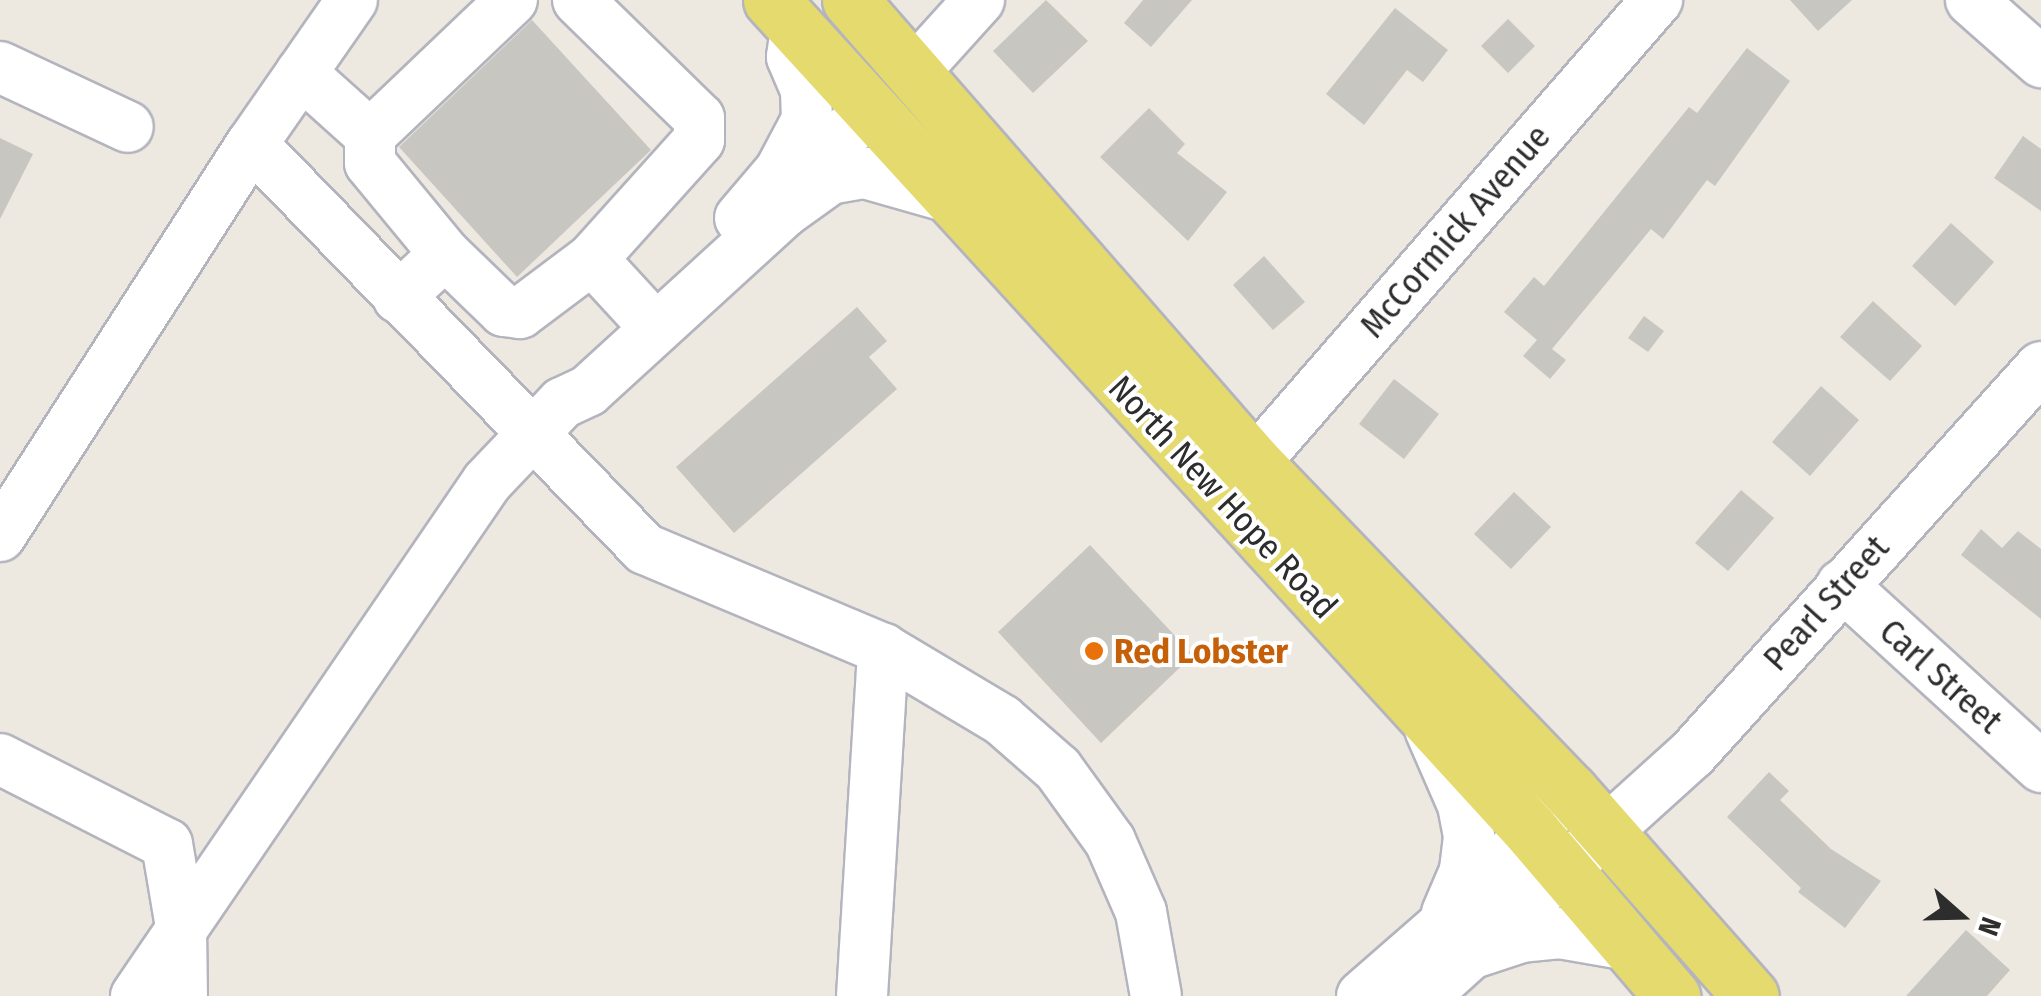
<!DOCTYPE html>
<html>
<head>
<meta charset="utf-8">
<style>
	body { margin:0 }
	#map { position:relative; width:2041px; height:996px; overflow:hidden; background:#ede9e1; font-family:"Fira Sans Condensed",sans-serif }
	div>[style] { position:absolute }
	.building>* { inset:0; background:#c8c6c0 }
	.roads { filter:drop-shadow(2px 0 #b4b4bf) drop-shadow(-2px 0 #b4b4bf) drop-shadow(0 2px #b4b4bf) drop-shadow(0 -2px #b4b4bf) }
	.minor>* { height:50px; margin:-25px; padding:0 25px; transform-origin:25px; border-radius:25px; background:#fff }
	.major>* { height:55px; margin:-27.5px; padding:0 27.5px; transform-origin:27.5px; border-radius:27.5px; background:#e4da6e }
	.dots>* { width:28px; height:28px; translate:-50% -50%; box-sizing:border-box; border:5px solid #fff; border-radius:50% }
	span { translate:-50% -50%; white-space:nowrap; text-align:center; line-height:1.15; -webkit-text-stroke:8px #fff; paint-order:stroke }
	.street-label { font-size:35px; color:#2d2d2d }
	.food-label { font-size:35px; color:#c56008; font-weight:700 }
	.left { translate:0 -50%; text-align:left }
	.north { position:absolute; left:1911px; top:866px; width:100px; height:100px; -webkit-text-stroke:8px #fff; paint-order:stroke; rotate:110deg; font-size:28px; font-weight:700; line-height:40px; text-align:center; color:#2d2d2d }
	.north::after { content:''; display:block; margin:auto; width:35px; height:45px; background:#2d2d2d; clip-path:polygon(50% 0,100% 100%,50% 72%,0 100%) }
</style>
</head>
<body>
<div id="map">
	<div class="building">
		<div style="clip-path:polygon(1046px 0,1088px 41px,1033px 93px,993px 51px)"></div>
		<div style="clip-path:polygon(1143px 0,1192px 0,1151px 47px,1124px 23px)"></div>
		<div style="clip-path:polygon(1790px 0,1852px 0,1818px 31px)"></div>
		<div style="clip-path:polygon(1395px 8px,1448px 50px,1423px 82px,1407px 70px,1364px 125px,1326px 94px)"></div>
		<div style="clip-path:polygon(1508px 19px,1535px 46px,1508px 73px,1481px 46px)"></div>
		<div style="clip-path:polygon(532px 20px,651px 150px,517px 277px,399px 147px)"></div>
		<div style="clip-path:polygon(1747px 48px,1790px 81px,1715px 186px,1707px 180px,1663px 239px,1651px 229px,1552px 349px,1566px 360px,1550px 379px,1523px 356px,1537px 340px,1504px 312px,1534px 277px,1544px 286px,1689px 107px,1697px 113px)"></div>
		<div style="clip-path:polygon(1149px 108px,1185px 144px,1177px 153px,1227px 192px,1188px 241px,1100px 157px)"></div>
		<div style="clip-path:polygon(2023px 136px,2041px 149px,2041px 211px,1994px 178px)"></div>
		<div style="clip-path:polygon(0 138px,33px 154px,0 219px)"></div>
		<div style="clip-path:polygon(1951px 223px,1994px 262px,1955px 306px,1912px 266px)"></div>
		<div style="clip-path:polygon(1264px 256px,1305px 302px,1273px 330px,1233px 285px)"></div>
		<div style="clip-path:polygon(1873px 301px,1922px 346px,1890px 381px,1840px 337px)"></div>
		<div style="clip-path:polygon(857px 307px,887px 341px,869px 357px,897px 389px,734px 533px,676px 467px)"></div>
		<div style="clip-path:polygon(1644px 316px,1664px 331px,1648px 352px,1628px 338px)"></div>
		<div style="clip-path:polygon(1394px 379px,1439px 414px,1404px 459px,1359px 424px)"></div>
		<div style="clip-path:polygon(1821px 386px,1859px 420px,1810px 476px,1772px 442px)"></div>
		<div style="clip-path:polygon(1741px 490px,1774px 518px,1728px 571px,1695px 543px)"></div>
		<div style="clip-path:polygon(1514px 492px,1551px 527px,1511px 569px,1474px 534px)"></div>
		<div style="clip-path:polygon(1981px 529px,2002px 548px,2018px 531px,2041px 549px,2041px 619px,1961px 555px)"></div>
		<div style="clip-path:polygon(1090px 545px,1193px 655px,1101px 743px,998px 632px)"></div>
		<div style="clip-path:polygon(1769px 772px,1789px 791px,1780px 800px,1831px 849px,1881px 881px,1845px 928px,1798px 892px,1801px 888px,1727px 817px)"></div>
		<div style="clip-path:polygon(1966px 930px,2010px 970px,1987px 996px,1906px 996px)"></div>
	</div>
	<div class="roads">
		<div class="minor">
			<div style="left:352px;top:0;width:175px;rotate:124.8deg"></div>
			<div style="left:252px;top:144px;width:564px;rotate:45.86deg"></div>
			<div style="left:645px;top:549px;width:258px;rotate:22.8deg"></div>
			<div style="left:883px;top:649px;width:139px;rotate:30.8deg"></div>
			<div style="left:1002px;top:720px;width:74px;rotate:41.2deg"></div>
			<div style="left:1058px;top:769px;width:89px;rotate:54.2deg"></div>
			<div style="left:1110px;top:841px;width:77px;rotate:66.4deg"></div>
			<div style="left:1141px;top:912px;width:85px;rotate:79.9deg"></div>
			<div style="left:578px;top:0;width:169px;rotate:44.3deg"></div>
			<div style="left:699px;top:118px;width:22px;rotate:90deg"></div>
			<div style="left:699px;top:140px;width:160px;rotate:132deg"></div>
			<div style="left:592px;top:259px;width:71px;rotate:47.3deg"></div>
			<div style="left:1971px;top:0;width:94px;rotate:41.5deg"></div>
			<div style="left:0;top:67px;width:141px;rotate:25.1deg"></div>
			<div style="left:914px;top:72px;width:97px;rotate:-47.9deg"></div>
			<div style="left:301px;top:73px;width:93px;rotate:41.9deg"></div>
			<div style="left:370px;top:135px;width:196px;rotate:-43.6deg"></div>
			<div style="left:370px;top:135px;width:28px;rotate:90deg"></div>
			<div style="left:370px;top:163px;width:118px;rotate:50.5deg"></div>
			<div style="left:445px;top:254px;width:64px;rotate:136.9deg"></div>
			<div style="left:785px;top:184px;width:109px;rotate:-40.5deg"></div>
			<div style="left:740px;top:218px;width:62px;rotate:-49.6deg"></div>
			<div style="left:780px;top:171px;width:58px;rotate:-62.1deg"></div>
			<div style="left:807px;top:120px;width:30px;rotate:-92deg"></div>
			<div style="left:806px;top:90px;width:36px;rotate:-113deg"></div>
			<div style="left:792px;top:57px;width:28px;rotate:-82deg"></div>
			<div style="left:445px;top:254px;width:82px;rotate:44deg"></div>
			<div style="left:504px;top:311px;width:16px;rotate:7deg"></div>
			<div style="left:520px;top:313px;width:90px;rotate:-36.9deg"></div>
			<div style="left:1254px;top:463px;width:614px;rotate:-48.96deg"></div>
			<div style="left:0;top:536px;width:466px;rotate:-57.3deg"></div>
			<div style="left:1842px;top:585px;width:270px;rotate:42.4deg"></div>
			<div style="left:1430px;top:729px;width:83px;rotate:66.5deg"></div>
			<div style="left:1463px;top:805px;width:33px;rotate:79deg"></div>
			<div style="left:1469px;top:837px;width:34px;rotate:97deg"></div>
			<div style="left:1465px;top:871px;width:46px;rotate:113.2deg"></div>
			<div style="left:0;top:759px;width:187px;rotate:27deg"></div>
			<div style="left:167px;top:844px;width:84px;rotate:80.4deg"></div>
			<div style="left:181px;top:927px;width:69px;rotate:89.2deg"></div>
			<div style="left:1473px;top:953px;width:52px;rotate:-18.1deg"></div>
			<div style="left:1522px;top:937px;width:38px;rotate:-6deg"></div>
			<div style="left:1560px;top:933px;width:70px;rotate:9.9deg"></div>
			<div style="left:136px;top:996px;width:622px;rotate:-55.67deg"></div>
			<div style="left:487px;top:482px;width:109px;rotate:-46.5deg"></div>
			<div style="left:562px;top:403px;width:29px;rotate:-25deg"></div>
			<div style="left:588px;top:391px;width:265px;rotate:-42.4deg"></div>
			<div style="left:784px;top:212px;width:57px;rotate:-35.7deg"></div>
			<div style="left:830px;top:179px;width:36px;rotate:-10deg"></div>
			<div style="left:865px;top:173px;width:84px;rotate:15.9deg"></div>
			<div style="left:862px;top:996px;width:348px;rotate:-86.5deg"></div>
			<div style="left:1362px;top:996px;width:103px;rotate:-41.1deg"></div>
			<div style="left:1440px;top:928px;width:174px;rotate:-46.4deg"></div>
			<div style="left:1424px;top:996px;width:361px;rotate:-42.1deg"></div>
			<div style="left:1692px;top:754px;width:521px;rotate:-47.96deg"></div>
		</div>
		<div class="major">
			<div style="left:771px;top:0;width:1128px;rotate:47.55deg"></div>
			<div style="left:1532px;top:832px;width:216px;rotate:49.5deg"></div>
			<div style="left:850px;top:0;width:614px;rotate:48.89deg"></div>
			<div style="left:1254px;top:463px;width:455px;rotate:46.1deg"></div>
			<div style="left:1570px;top:791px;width:273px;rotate:48.6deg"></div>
		</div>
	</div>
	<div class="dots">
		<div style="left:1094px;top:651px;background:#e8710a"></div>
	</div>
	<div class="street-label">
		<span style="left:1455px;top:231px;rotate:-49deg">McCormick Avenue</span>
		<span style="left:1223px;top:497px;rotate:47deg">North New Hope Road</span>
		<span style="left:1826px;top:603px;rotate:-48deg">Pearl Street</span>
		<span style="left:1941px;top:676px;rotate:42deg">Carl Street</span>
	</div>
	<div class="food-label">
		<span class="left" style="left:1114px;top:651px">Red Lobster</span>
	</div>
	<div class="north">N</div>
</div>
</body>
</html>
